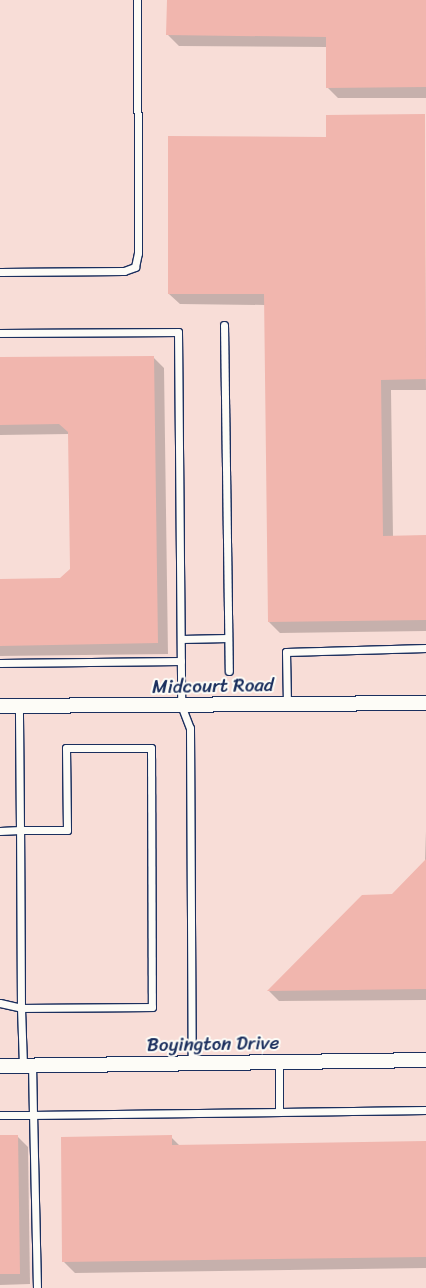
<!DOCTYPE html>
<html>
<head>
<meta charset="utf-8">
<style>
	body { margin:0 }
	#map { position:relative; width:426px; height:1288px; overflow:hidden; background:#fbeee8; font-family:Sriracha,sans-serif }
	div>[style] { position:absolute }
	.built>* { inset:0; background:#f8ddd7 }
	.shadow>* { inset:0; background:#0003 }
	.building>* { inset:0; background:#f1b6ae }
	.roads { filter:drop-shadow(1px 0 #1b2f5e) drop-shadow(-1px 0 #1b2f5e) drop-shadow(0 1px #1b2f5e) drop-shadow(0 -1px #1b2f5e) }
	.service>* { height:7px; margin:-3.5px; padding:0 3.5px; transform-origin:3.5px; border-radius:3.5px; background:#fdfcf7 }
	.minor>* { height:14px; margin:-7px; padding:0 7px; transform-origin:7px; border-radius:7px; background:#fdfcf7 }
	span { translate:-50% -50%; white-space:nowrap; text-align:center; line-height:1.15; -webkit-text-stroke:4px #fdfcf7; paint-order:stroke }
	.street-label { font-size:19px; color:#1b2f5e }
</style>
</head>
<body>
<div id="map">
	<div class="built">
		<div style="clip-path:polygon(0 0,426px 0,426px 1288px,0 1288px)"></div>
	</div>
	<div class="shadow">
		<div style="clip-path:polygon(168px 0,426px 0,426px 98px,338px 98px,327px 87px,327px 47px,179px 46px,168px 35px)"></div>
		<div style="clip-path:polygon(424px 116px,426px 390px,391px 390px,393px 537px,426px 536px,426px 631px,280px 633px,269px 622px,265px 305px,180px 304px,169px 294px,327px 138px)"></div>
		<div style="clip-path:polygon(153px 357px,164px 368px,168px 654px,0 656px,0 581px,61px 580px,71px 570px,69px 434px,0 435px,0 358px)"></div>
		<div style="clip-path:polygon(426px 831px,426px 1000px,279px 1001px,269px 991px,393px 895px,425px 862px)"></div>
		<div style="clip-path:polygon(0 1136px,17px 1136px,28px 1147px,30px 1284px,0 1285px)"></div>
		<div style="clip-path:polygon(171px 1137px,180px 1146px,426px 1142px,426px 1268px,75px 1273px,64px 1262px)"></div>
	</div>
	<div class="building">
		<div style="clip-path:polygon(167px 0,426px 0,426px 87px,326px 88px,326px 37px,166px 35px)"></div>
		<div style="clip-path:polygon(425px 114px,426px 379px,381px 380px,383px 536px,426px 535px,426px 620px,268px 622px,264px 294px,168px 294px,168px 136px,326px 137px,326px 115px)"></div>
		<div style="clip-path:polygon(154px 356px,158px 643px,0 646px,0 579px,60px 578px,70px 569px,68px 432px,59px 424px,0 425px,0 357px)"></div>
		<div style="clip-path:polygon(426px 859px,426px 989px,267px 991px,362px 895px,392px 894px)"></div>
		<div style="clip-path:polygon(0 1135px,18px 1135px,20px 1274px,0 1274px)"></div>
		<div style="clip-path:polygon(172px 1135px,172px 1145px,426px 1141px,426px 1257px,62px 1262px,61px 1137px)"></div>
	</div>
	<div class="roads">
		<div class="service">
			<div style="left:0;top:272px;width:124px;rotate:-0.5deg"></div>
			<div style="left:124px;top:271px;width:12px;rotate:-20deg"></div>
			<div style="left:135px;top:267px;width:14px;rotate:-78deg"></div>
			<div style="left:138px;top:253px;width:253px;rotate:-90.2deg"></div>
			<div style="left:224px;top:325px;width:346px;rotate:89.2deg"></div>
			<div style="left:0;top:333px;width:178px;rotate:-0.3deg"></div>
			<div style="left:178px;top:332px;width:373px;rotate:89.5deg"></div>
			<div style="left:181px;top:705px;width:25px;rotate:69deg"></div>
			<div style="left:190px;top:728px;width:335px;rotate:89.7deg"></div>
			<div style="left:181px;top:639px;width:47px;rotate:-1.2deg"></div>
			<div style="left:0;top:663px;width:181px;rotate:-0.6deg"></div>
			<div style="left:287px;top:704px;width:52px;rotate:-91.1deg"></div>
			<div style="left:286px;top:652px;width:140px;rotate:-1.6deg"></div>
			<div style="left:0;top:831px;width:20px;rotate:-3deg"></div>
			<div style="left:20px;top:830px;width:47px"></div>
			<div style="left:67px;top:830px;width:82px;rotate:-90.7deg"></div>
			<div style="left:66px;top:748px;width:85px"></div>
			<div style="left:151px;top:748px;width:259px;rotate:89.8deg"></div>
			<div style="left:152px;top:1007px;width:131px;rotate:179.6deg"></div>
			<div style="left:21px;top:1008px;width:178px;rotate:-90.3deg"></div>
			<div style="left:20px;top:830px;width:124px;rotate:-90.5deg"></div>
			<div style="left:0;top:1003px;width:22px;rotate:13deg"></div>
			<div style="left:21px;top:1008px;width:57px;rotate:88deg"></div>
			<div style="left:279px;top:1112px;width:147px;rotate:-0.8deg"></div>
			<div style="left:0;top:1115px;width:33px"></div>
			<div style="left:33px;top:1115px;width:50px;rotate:-91.1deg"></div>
			<div style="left:37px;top:1288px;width:173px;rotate:-91.3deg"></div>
			<div style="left:33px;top:1115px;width:246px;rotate:-0.7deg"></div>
			<div style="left:279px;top:1112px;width:50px;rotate:-90deg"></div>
		</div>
		<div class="minor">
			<div style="left:0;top:706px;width:426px;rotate:-0.4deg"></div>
			<div style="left:0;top:1066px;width:426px;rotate:-0.8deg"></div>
		</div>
	</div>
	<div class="street-label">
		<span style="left:213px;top:686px;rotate:-1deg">Midcourt Road</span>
		<span style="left:213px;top:1044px;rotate:-1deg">Boyington Drive</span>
	</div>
</div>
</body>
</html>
